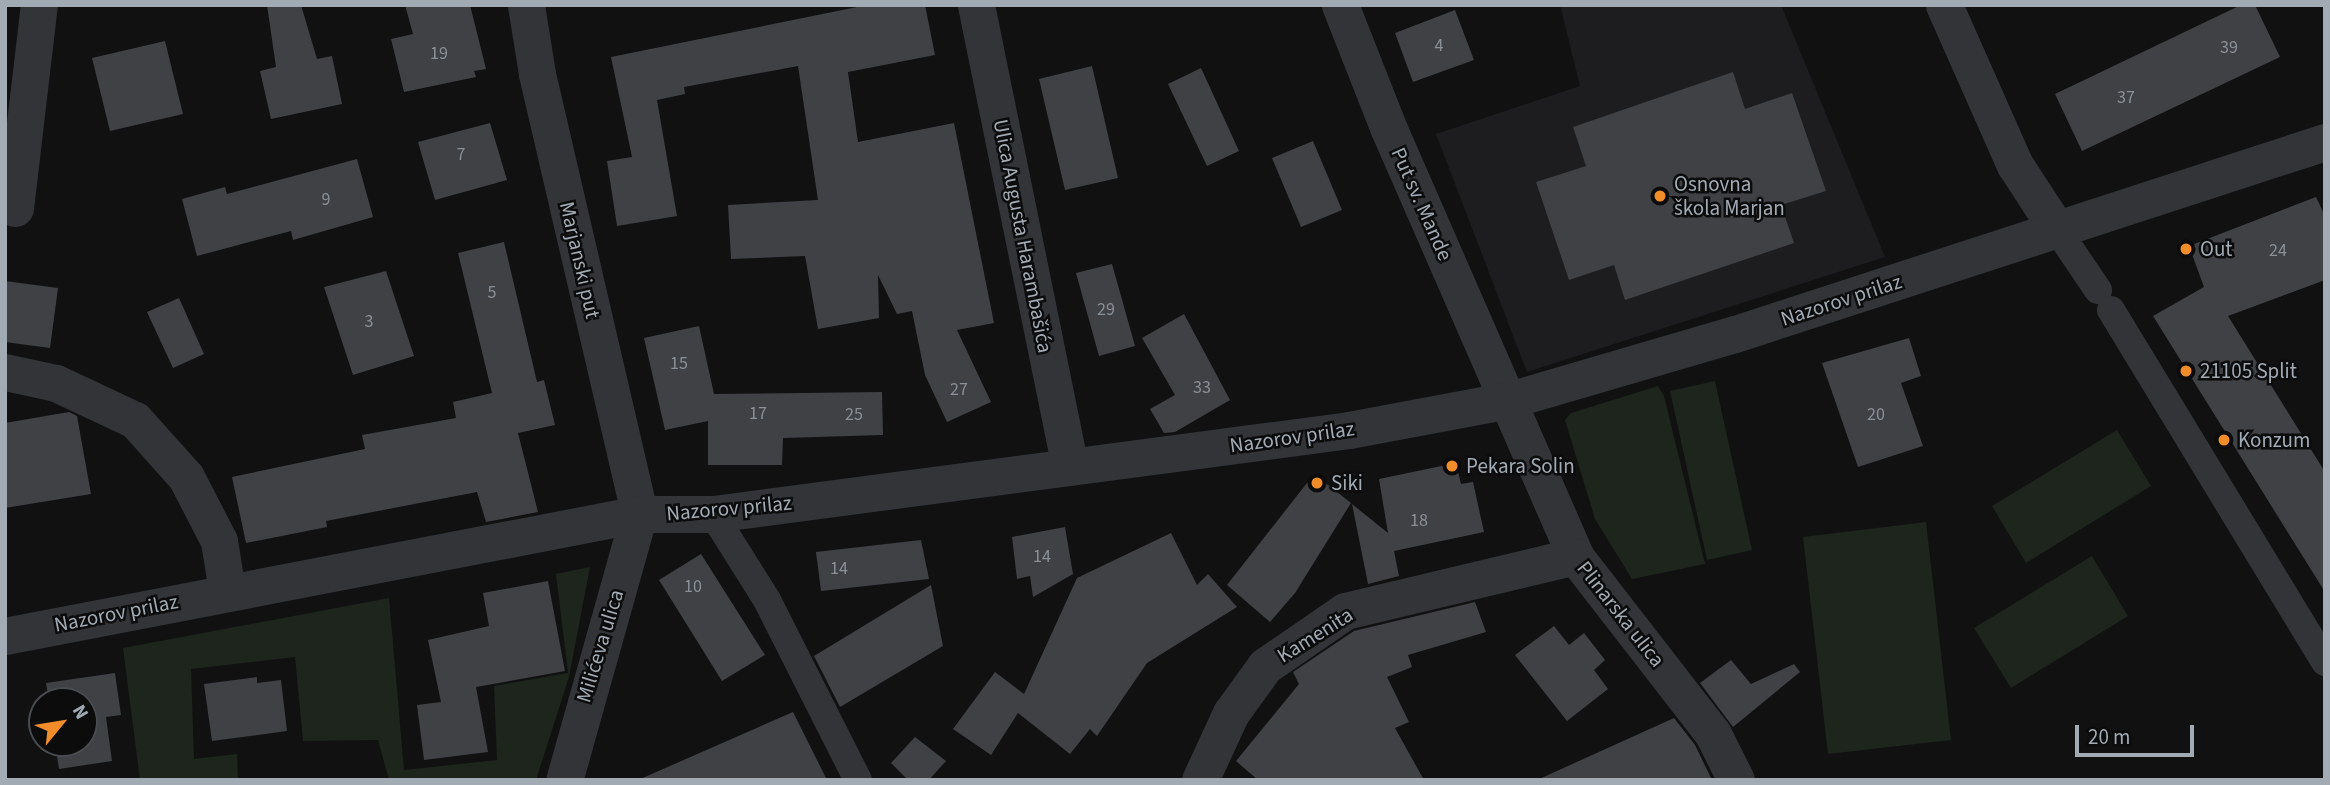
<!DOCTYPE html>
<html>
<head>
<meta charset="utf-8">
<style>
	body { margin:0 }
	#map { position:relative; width:2330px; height:785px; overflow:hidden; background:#111112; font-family:"Source Sans 3",sans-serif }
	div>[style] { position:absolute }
	.built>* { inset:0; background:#1d1d1f }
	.green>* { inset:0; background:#1d251d }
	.building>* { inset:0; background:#404145 }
	.pedestrian>* { height:28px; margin:-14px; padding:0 14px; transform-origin:14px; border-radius:14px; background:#323437 }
	.minor>* { height:37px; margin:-18.5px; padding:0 18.5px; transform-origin:18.5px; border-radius:18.5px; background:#323437 }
	.dots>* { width:19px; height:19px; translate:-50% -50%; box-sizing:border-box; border:4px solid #0c0c0d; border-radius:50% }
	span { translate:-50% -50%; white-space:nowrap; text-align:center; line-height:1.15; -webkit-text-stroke:5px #0c0c0d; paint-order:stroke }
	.number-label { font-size:18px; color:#8a9098 }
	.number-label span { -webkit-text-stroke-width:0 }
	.poi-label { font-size:21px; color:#a2aab3 }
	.left { translate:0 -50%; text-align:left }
	.street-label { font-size:21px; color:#a2aab3 }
	.frame { position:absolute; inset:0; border:7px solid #a2aab3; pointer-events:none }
	.north { position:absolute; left:28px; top:687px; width:70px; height:70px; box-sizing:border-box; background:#0c0c0d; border:2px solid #484b4f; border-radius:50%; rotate:60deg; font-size:19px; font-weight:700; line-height:28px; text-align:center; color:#a2aab3 }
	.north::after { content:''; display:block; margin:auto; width:24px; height:32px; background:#f18c2a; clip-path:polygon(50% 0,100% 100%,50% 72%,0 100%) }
	.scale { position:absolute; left:2075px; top:725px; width:119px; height:32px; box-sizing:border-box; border:4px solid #a2aab3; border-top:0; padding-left:9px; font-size:21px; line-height:24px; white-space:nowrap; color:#a2aab3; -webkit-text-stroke:5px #0c0c0d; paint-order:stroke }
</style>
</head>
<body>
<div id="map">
	<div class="built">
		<div style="clip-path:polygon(1560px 5px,1781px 5px,1885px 257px,1527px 372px,1436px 134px,1580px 86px)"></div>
	</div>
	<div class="green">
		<div style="clip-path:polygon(1715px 381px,1752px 550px,1707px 560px,1670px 391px)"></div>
		<div style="clip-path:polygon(1658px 386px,1664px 396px,1705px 564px,1632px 579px,1595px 519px,1565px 420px,1571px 413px)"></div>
		<div style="clip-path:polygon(2117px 430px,2151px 486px,2026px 563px,1992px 506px)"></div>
		<div style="clip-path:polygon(1926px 522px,1951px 740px,1828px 754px,1803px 537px)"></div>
		<div style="clip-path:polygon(2092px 556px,2128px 616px,2011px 688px,1974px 628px)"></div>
		<div style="clip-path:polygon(590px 567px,569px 677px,536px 780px,389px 780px,378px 740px,303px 741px,295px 657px,191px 669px,194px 759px,237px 754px,238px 780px,140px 780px,123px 648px,389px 598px,404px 770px,497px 760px,494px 686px,568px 673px,556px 574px)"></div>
	</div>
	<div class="building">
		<div style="clip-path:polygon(267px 5px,301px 5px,317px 59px,332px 56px,342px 104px,271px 119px,260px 71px,276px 67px)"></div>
		<div style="clip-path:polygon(405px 5px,470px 5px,486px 69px,474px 71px,476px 77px,404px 92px,391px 39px,413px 34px)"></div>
		<div style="clip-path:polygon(867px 5px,925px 5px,935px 55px,848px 72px,858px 142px,954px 123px,994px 323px,957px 330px,991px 402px,947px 422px,925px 375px,912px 311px,897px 314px,878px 275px,879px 318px,818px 329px,805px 256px,731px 259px,728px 205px,818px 200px,798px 66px,684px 87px,685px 94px,657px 100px,677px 216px,617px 226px,607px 161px,632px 157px,611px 57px)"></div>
		<div style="clip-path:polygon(2241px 5px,2255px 5px,2280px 57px,2082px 151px,2055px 94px)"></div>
		<div style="clip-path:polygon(1455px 10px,1474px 60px,1413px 82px,1395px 33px)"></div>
		<div style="clip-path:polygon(165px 41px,183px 114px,110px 131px,92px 58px)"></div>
		<div style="clip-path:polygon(1092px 66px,1118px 178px,1065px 190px,1039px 79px)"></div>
		<div style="clip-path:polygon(1201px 68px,1239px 151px,1207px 166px,1168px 84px)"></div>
		<div style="clip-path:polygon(1733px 72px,1745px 109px,1792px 93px,1826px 191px,1781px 205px,1794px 243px,1625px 300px,1614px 265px,1569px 280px,1536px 182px,1586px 166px,1573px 127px)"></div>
		<div style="clip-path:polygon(490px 123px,507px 180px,435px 200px,418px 142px)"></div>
		<div style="clip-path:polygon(1313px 141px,1342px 210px,1301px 227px,1272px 158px)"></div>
		<div style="clip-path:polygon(357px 159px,373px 217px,293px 240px,291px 231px,197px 256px,182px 199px,225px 187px,227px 194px)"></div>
		<div style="clip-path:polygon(2316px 197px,2325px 216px,2325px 280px,2228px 316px,2325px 472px,2325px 592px,2153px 316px,2204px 287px,2189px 246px)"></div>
		<div style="clip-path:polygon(504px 242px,537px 382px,544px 380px,555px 425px,518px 433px,538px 512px,486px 522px,477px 492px,326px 521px,327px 527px,246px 543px,232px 477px,365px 449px,362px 435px,456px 418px,453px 402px,492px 393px,458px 253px)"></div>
		<div style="clip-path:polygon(1112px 264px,1135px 346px,1099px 356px,1076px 273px)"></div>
		<div style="clip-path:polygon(386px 271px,414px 356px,353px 375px,324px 287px)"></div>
		<div style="clip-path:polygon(5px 281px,58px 288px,50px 348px,5px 342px)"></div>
		<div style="clip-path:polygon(179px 298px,204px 354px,173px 368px,147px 312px)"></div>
		<div style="clip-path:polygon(1184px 314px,1230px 400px,1175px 432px,1164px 433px,1150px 409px,1175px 395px,1142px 338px)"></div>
		<div style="clip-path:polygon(699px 326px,714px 394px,882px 392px,883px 435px,783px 438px,782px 465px,708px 465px,708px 421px,665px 430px,644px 338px)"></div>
		<div style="clip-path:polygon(1909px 338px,1921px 376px,1901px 383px,1923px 446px,1858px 467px,1822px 363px)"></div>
		<div style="clip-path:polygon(69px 412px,77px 416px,91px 494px,5px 508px,5px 423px)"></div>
		<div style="clip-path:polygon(1456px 463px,1461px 484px,1473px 482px,1484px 532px,1394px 551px,1399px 576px,1368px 584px,1352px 504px,1388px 533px,1379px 479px)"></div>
		<div style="clip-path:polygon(1314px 474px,1351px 503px,1295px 593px,1270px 622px,1227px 585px)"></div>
		<div style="clip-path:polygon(1065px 527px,1073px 574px,1033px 597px,1030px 576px,1017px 579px,1012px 537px)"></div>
		<div style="clip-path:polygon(1171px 533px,1197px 585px,1208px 574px,1237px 607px,1147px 663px,1097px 736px,1090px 729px,1070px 754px,1018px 713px,991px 755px,953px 729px,995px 672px,1024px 694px,1077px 578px)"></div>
		<div style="clip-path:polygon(921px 540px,929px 579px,821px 591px,816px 552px)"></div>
		<div style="clip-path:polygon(701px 554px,765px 655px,722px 681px,659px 580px)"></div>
		<div style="clip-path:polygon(548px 581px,565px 671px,476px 687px,488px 752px,424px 760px,417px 705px,441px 702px,428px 640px,489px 626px,483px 593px)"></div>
		<div style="clip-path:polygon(931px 585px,943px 646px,840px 707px,814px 656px)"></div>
		<div style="clip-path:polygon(1475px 602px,1486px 632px,1408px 655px,1412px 667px,1387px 677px,1409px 722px,1395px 728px,1424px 780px,1258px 780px,1236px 761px,1299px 684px,1293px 672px,1354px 631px)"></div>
		<div style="clip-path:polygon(1554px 626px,1569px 645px,1584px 633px,1605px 660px,1594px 670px,1608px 689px,1567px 721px,1515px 655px)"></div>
		<div style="clip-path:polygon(1731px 660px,1751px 684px,1794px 664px,1800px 672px,1733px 727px,1700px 683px)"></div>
		<div style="clip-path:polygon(115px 673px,121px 715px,106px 717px,112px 761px,59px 769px,55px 743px,84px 743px,84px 701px,49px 701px,46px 683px)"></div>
		<div style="clip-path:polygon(257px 677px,257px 683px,281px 680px,287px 731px,212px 741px,204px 684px)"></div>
		<div style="clip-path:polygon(793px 712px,827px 780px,638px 780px)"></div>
		<div style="clip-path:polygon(1674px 718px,1695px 745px,1712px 780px,1537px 780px)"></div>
		<div style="clip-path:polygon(915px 737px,946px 761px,929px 780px,908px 780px,891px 763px)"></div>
	</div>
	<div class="pedestrian">
		<div style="left:2056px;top:228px;width:75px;rotate:55.9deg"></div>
		<div style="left:2111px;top:310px;width:412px;rotate:58.7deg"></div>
		<div style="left:713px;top:514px;width:102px;rotate:57.9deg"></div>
		<div style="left:767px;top:600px;width:202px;rotate:63.2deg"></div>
	</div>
	<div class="minor">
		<div style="left:526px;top:5px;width:70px;rotate:80.9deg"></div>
		<div style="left:537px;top:74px;width:452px;rotate:76.9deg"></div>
		<div style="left:639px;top:514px;width:276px;rotate:105.7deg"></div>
		<div style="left:976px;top:5px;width:471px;rotate:78.5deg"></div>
		<div style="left:1340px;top:5px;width:131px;rotate:68.5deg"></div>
		<div style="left:1388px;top:127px;width:468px;rotate:66.4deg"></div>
		<div style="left:1575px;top:556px;width:225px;rotate:52.2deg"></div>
		<div style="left:1713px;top:734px;width:51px;rotate:63.4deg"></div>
		<div style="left:1944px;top:5px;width:175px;rotate:66.1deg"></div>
		<div style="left:2015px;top:165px;width:75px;rotate:56.9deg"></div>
		<div style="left:15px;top:208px;width:204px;rotate:-83.3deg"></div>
		<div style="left:5px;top:372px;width:52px;rotate:12.2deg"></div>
		<div style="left:56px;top:383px;width:87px;rotate:25.1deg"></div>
		<div style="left:135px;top:420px;width:76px;rotate:48.2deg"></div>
		<div style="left:186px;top:477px;width:72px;rotate:62.7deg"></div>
		<div style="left:219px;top:541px;width:51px;rotate:80.9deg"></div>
		<div style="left:5px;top:636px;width:646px;rotate:-10.89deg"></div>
		<div style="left:639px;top:514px;width:74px"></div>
		<div style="left:713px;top:514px;width:642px;rotate:-7.52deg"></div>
		<div style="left:1349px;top:430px;width:163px;rotate:-10.6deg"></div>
		<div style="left:1509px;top:400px;width:235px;rotate:-16.3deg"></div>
		<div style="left:1735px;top:334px;width:620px;rotate:-18.03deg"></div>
		<div style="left:1200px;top:780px;width:74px;rotate:-65.2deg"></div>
		<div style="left:1231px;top:713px;width:58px;rotate:-54.1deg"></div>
		<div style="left:1265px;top:666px;width:97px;rotate:-34.5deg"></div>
		<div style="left:1345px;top:611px;width:236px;rotate:-13.4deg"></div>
	</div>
	<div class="dots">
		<div style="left:1660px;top:196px;background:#f18c2a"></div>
		<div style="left:2186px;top:249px;background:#f18c2a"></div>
		<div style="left:2186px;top:371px;background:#f18c2a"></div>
		<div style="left:2224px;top:440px;background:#f18c2a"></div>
		<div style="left:1452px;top:466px;background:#f18c2a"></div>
		<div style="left:1317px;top:483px;background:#f18c2a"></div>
	</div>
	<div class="number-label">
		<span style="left:1439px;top:46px">4</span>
		<span style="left:2229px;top:48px">39</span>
		<span style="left:439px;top:54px">19</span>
		<span style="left:2126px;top:98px">37</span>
		<span style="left:461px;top:155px">7</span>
		<span style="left:326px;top:200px">9</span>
		<span style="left:2278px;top:251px">24</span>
		<span style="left:492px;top:293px">5</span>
		<span style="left:1106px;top:310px">29</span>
		<span style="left:369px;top:322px">3</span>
		<span style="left:679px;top:364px">15</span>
		<span style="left:1202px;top:388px">33</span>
		<span style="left:959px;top:390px">27</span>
		<span style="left:758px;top:414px">17</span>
		<span style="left:854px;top:415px">25</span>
		<span style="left:1876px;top:415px">20</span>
		<span style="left:1419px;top:521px">18</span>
		<span style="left:1042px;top:557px">14</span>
		<span style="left:839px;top:569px">14</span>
		<span style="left:693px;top:587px">10</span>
	</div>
	<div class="poi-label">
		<span class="left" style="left:1674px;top:196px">Osnovna<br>škola Marjan</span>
		<span class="left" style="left:2200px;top:249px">Out</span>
		<span class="left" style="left:2200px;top:371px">21105 Split</span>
		<span class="left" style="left:2238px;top:440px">Konzum</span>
		<span class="left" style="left:1466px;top:466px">Pekara Solin</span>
		<span class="left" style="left:1331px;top:483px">Siki</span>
	</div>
	<div class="street-label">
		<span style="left:1422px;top:204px;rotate:66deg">Put sv. Mande</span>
		<span style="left:1023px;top:236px;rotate:79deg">Ulica Augusta Harambašića</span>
		<span style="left:580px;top:260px;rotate:77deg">Marjanski put</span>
		<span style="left:1841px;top:300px;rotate:-18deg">Nazorov prilaz</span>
		<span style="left:1292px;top:437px;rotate:-8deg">Nazorov prilaz</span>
		<span style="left:729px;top:508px;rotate:-5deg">Nazorov prilaz</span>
		<span style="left:116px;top:613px;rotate:-11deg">Nazorov prilaz</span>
		<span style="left:1621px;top:614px;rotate:52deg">Plinarska ulica</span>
		<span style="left:1315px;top:635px;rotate:-32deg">Kamenita</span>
		<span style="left:600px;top:646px;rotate:-73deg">Milićeva ulica</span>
	</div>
	<div class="frame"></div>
	<div class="north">N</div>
	<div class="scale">20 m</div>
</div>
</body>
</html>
